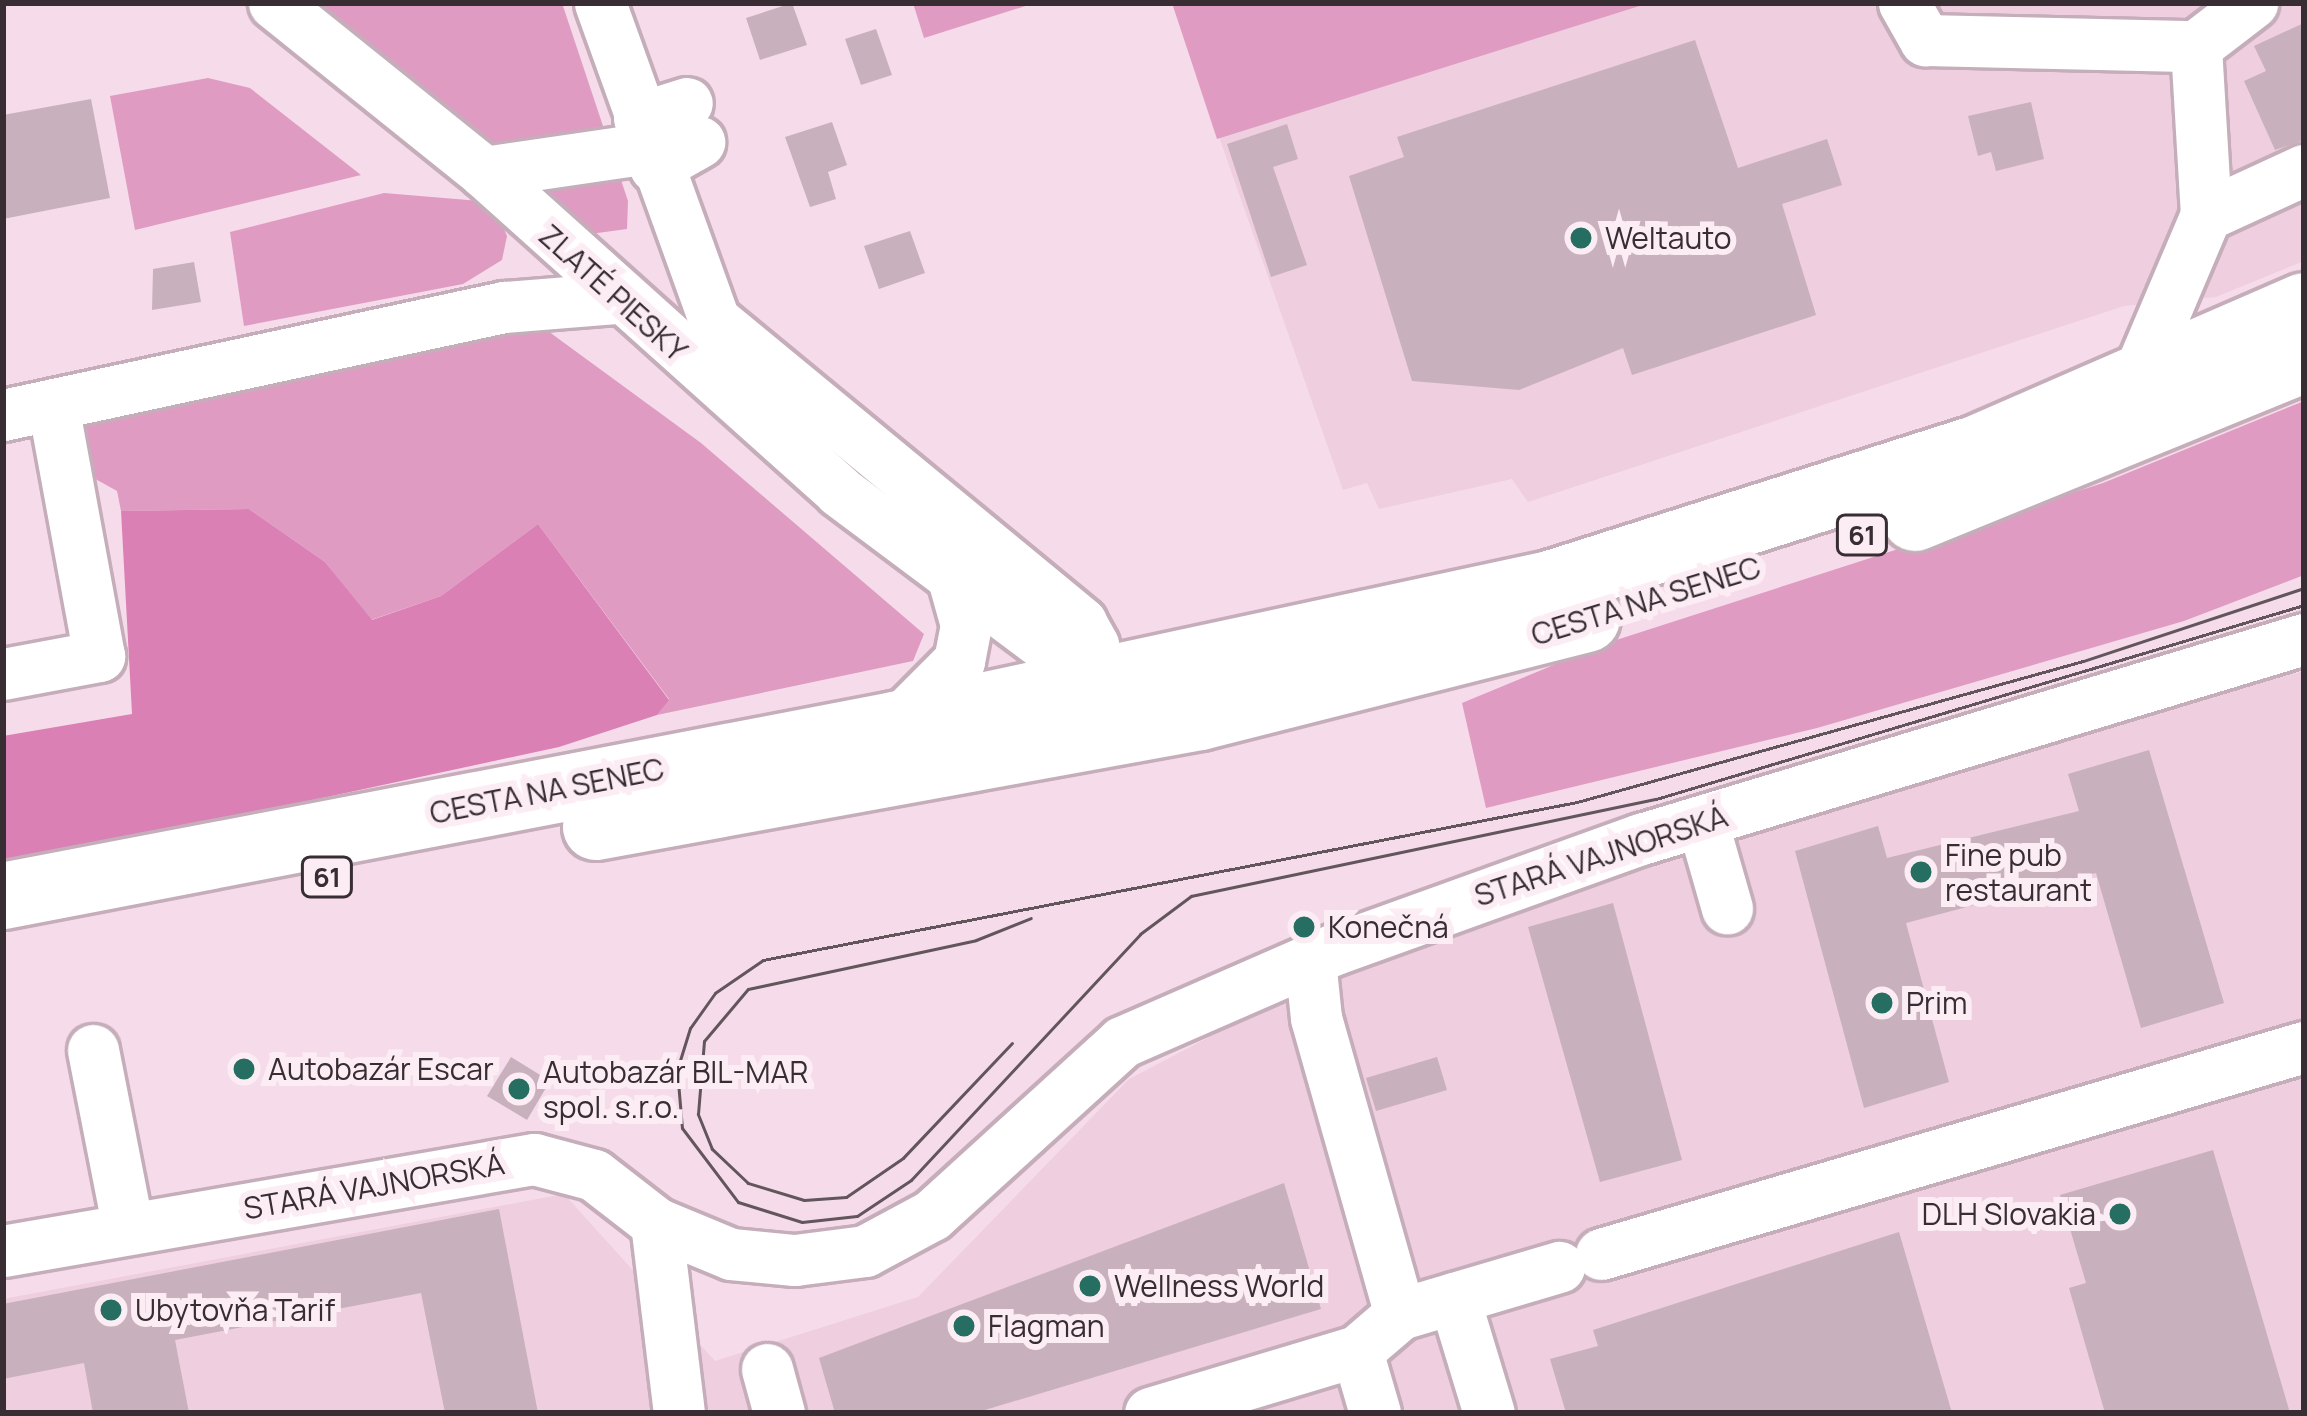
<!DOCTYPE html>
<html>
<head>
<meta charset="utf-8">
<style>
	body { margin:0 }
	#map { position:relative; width:2307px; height:1416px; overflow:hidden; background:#f6dcea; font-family:Manrope,sans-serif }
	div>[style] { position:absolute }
	.built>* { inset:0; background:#eecedf }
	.green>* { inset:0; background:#df9bc2 }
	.forest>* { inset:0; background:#da80b5 }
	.building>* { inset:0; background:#c8b0bd }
	.roads { filter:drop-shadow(3px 0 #c5adba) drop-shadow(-3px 0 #c5adba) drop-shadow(0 3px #c5adba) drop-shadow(0 -3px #c5adba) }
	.minor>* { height:51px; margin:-25.5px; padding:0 25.5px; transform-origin:25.5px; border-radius:25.5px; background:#fff }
	.major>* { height:66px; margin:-33px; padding:0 33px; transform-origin:33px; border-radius:33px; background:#fff }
	.tram>* { height:3px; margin:-1.5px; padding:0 1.5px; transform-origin:1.5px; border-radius:1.5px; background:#62555c }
	.dots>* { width:33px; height:33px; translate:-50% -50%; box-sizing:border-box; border:6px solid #fcedf5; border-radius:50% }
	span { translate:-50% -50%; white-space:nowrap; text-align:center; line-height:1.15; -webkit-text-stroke:12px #fcedf5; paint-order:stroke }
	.shield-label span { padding:3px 9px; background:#fcedf5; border:3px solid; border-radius:9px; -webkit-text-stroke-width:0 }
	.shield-label { font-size:27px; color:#372d32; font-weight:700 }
	.poi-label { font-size:30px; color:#372d32 }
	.left { translate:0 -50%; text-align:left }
	.right { translate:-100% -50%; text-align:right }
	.street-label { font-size:30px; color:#372d32 }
	.frame { position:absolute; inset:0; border:6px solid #372d32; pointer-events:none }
</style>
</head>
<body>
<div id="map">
	<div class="built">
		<div style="clip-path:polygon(1172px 3px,2304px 3px,2304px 261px,2216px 297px,2124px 306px,1528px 502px,1512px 479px,1379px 509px,1367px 483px,1343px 490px)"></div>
		<div style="clip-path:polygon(2304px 671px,2304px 1413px,3px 1413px,3px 1299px,564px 1194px,715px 1361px,918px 1297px,1129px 1079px,1370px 953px,2083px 730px)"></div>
	</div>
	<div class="green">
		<div style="clip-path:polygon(303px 3px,562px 3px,628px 201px,627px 229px,590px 234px)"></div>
		<div style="clip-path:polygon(913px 3px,1035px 3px,924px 38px)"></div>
		<div style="clip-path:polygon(1172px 3px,1649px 3px,1217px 139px)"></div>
		<div style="clip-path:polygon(208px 78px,250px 88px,361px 175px,135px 230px,110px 96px)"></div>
		<div style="clip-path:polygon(384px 193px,492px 202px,507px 236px,502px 260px,463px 284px,244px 326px,230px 232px)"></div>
		<div style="clip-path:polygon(537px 323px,701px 443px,924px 634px,913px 661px,657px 715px,669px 699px,538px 524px,441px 596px,371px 620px,325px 562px,249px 509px,121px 511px,117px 491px,81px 471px,74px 433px,83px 411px)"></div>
		<div style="clip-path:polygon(2304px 401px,2304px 575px,2184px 621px,1817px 728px,1486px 808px,1462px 703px,1607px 643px,2103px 483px)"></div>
	</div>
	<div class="forest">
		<div style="clip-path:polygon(249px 509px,325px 562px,372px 620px,441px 596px,538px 524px,669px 700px,657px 715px,559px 747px,3px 867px,3px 736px,132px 714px,121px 511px)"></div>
	</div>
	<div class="building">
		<div style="clip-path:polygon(792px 3px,807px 45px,760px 60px,746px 18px)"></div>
		<div style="clip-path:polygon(2304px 23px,2304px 140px,2275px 150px,2244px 81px,2266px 71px,2254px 46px)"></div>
		<div style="clip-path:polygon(876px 29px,892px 75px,861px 85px,845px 39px)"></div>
		<div style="clip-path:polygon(1695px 40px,1738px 168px,1827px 139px,1842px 185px,1782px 204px,1816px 315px,1632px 375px,1623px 348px,1519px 390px,1412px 381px,1349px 176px,1404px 157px,1397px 137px)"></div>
		<div style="clip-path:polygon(91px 99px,110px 198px,3px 219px,3px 115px)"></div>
		<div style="clip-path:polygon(2031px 102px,2044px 159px,1996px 171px,1991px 152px,1978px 156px,1968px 116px)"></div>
		<div style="clip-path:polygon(832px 122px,847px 165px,828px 172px,836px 199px,810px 207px,785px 137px)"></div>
		<div style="clip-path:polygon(1287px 124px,1298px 159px,1273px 167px,1307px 265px,1271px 277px,1227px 144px)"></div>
		<div style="clip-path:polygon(910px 231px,925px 273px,879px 289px,864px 246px)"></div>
		<div style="clip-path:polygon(194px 262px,201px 302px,152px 310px,153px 269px)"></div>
		<div style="clip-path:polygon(2149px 750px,2224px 1003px,2141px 1028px,2096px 873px,1906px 923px,1949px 1082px,1864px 1108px,1795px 851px,1878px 826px,1887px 858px,2079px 811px,2068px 774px)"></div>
		<div style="clip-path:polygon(1613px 903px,1682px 1160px,1600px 1182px,1528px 927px)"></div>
		<div style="clip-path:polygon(511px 1057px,550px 1081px,527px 1120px,487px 1096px)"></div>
		<div style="clip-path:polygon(1437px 1057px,1447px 1090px,1376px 1111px,1366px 1078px)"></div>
		<div style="clip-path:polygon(2213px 1150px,2290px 1413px,2105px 1413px,2069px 1288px,2086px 1283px,2060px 1195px)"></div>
		<div style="clip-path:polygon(1284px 1183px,1321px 1309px,975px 1413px,835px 1413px,819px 1358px)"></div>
		<div style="clip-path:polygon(499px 1209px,538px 1413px,445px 1413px,421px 1293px,175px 1340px,189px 1413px,93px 1413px,84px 1363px,3px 1379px,3px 1304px)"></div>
		<div style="clip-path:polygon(1899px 1232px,1952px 1413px,1566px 1413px,1550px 1359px,1598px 1346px,1593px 1330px)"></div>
	</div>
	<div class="roads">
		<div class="minor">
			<div style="left:274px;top:3px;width:270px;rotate:38.8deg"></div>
			<div style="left:484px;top:172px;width:477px;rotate:41.9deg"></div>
			<div style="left:839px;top:491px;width:337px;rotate:36.8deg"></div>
			<div style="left:600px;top:3px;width:337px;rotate:70.2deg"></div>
			<div style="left:714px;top:320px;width:476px;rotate:39.5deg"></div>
			<div style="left:1081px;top:623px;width:25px;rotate:61deg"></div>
			<div style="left:1093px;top:645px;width:40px;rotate:94.3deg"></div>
			<div style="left:1904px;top:3px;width:43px;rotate:60.4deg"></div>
			<div style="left:1925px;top:40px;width:271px;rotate:1.3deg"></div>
			<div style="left:639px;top:118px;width:50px;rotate:-17.4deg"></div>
			<div style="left:655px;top:167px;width:51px;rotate:-29.6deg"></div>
			<div style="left:484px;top:172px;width:166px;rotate:-8.3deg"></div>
			<div style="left:2206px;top:215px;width:108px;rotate:-24.7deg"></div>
			<div style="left:2135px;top:382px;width:181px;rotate:-67deg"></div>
			<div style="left:2206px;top:215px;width:169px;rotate:-93.4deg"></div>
			<div style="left:2196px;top:46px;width:71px;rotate:-37.5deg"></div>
			<div style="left:3px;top:415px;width:513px;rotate:-12.17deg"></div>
			<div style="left:504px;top:307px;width:111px;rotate:-4.6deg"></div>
			<div style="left:3px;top:674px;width:98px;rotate:-10.6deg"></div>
			<div style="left:99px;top:656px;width:254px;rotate:-100.4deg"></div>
			<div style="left:899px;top:721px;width:85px;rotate:-45deg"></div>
			<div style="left:959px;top:661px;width:37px;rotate:-79deg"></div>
			<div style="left:966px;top:625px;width:45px;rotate:-105.6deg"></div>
			<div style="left:1702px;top:821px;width:91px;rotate:74deg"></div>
			<div style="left:1310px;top:960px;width:58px;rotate:84.1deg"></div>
			<div style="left:1316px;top:1018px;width:308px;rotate:74.2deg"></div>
			<div style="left:93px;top:1050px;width:182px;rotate:78.9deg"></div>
			<div style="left:656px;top:1223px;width:191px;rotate:83.1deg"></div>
			<div style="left:3px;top:1251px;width:539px;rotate:-9.83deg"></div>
			<div style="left:534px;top:1159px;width:62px;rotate:14.9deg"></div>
			<div style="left:594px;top:1175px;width:78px;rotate:37.7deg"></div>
			<div style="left:656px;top:1223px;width:81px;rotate:22.5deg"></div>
			<div style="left:731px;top:1254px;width:64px;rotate:5.4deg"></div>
			<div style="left:795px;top:1260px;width:71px;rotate:-7.3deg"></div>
			<div style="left:865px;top:1251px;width:76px;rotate:-28.2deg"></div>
			<div style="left:932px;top:1215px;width:257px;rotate:-42.3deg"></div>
			<div style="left:1122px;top:1042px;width:232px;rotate:-23.6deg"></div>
			<div style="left:1335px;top:949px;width:325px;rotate:-19.8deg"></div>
			<div style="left:1641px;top:839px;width:693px;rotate:-16.79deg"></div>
			<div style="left:1601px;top:1254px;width:733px;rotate:-16.41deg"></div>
			<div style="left:1454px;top:1298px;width:120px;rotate:73.1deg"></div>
			<div style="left:1357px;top:1351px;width:65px;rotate:73.8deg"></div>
			<div style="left:767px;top:1369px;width:46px;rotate:74.7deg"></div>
			<div style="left:1150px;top:1413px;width:216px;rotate:-16.7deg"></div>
			<div style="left:1357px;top:1351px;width:57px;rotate:-40.7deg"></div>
			<div style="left:1400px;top:1314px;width:166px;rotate:-16.5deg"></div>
		</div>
		<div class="major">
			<div style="left:1915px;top:518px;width:420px;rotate:-22.2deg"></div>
			<div style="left:596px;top:827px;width:614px;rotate:-10.32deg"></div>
			<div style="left:1200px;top:717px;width:399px;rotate:-14.2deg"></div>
			<div style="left:3px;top:896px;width:907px;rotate:-10.86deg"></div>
			<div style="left:894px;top:725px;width:671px;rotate:-12.13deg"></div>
			<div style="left:1550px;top:584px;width:449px;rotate:-17.6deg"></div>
			<div style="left:1978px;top:448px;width:356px;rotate:-23.5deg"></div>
		</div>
	</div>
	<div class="tram">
		<div style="left:2304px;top:588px;width:233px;rotate:161.7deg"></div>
		<div style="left:2083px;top:661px;width:525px;rotate:164.43deg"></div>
		<div style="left:1577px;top:802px;width:829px;rotate:169.02deg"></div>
		<div style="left:763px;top:960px;width:58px;rotate:145.5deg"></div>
		<div style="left:715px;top:993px;width:43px;rotate:125.5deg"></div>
		<div style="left:690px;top:1028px;width:44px;rotate:107.2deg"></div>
		<div style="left:677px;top:1070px;width:58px;rotate:85.1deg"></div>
		<div style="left:682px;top:1128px;width:93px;rotate:52.9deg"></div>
		<div style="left:738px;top:1202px;width:67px;rotate:17.4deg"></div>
		<div style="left:802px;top:1222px;width:55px;rotate:-6.2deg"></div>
		<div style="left:857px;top:1216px;width:65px;rotate:-33.7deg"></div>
		<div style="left:911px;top:1180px;width:336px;rotate:-47deg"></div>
		<div style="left:1140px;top:934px;width:64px;rotate:-36.7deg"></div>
		<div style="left:1191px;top:896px;width:475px;rotate:-11.8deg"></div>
		<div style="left:1656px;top:799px;width:676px;rotate:-16.67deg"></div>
		<div style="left:1012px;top:1043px;width:158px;rotate:133.5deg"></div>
		<div style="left:903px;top:1158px;width:69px;rotate:145.6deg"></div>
		<div style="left:846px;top:1197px;width:42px;rotate:175.9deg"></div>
		<div style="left:804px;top:1200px;width:59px;rotate:-163.1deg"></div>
		<div style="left:748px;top:1183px;width:50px;rotate:-136.6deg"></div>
		<div style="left:712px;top:1149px;width:38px;rotate:-112deg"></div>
		<div style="left:698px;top:1114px;width:73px;rotate:-85.3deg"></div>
		<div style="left:704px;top:1041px;width:68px;rotate:-49.8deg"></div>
		<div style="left:748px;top:989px;width:233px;rotate:-12.1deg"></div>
		<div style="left:976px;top:940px;width:59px;rotate:-21.8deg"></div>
	</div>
	<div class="dots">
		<div style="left:1581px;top:238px;background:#266d62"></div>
		<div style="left:1921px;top:872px;background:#266d62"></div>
		<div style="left:1304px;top:927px;background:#266d62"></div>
		<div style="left:1882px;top:1003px;background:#266d62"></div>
		<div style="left:244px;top:1069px;background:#266d62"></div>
		<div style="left:519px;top:1089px;background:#266d62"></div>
		<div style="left:2120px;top:1214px;background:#266d62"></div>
		<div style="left:1090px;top:1286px;background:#266d62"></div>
		<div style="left:111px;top:1310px;background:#266d62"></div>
		<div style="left:964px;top:1326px;background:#266d62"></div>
	</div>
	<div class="shield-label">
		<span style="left:1862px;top:535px">61</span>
		<span style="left:327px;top:877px">61</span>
	</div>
	<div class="poi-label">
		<span class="left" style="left:1605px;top:238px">Weltauto</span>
		<span class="left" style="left:1945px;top:872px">Fine pub<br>restaurant</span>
		<span class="left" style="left:1328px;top:927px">Konečná</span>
		<span class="left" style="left:1906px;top:1003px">Prim</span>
		<span class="left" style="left:268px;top:1069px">Autobazár Escar</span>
		<span class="left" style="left:543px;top:1089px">Autobazár BIL-MAR<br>spol. s.r.o.</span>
		<span class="right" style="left:2096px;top:1214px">DLH Slovakia</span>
		<span class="left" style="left:1114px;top:1286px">Wellness World</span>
		<span class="left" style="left:135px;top:1310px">Ubytovňa Tarif</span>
		<span class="left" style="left:988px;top:1326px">Flagman</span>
	</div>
	<div class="street-label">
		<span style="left:613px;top:293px;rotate:42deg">ZLATÉ PIESKY</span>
		<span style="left:1646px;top:601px;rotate:-17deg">CESTA NA SENEC</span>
		<span style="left:547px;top:791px;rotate:-11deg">CESTA NA SENEC</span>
		<span style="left:1601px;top:856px;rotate:-18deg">STARÁ VAJNORSKÁ</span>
		<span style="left:374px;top:1186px;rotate:-10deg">STARÁ VAJNORSKÁ</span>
	</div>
	<div class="frame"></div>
</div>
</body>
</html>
